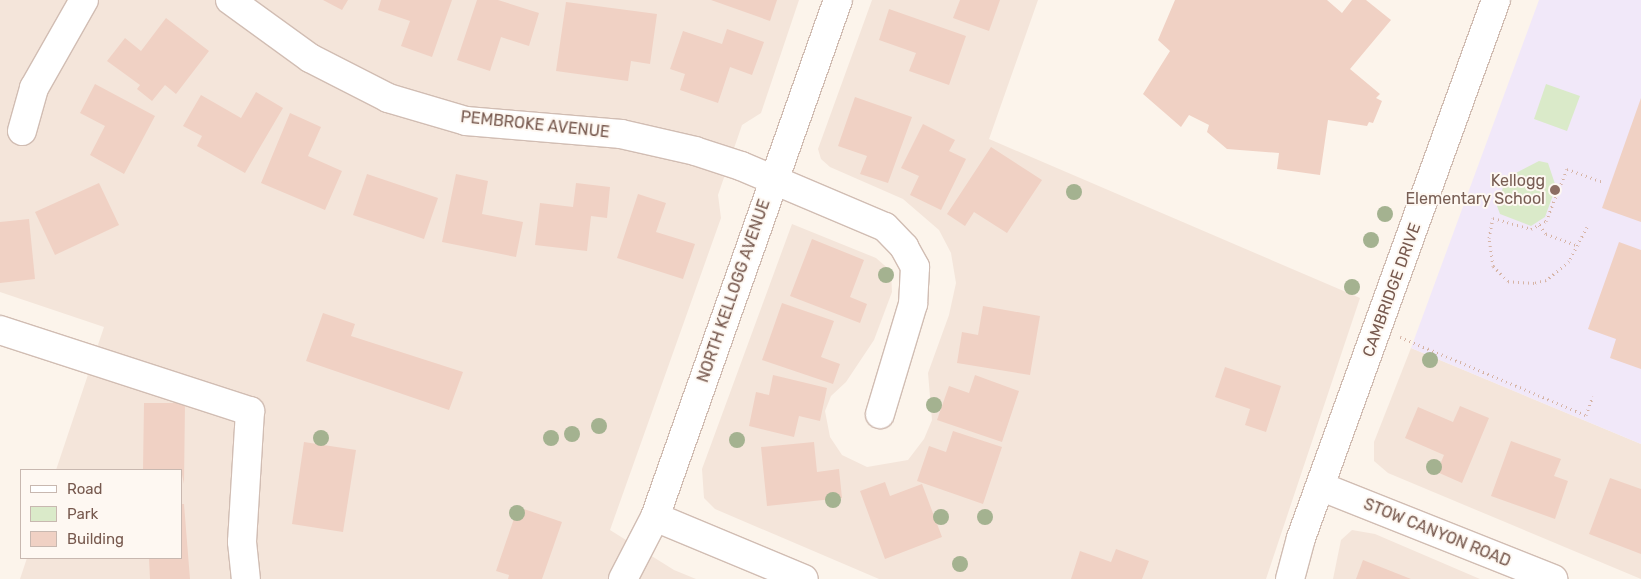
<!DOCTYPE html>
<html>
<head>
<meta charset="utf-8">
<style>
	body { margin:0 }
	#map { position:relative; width:1641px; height:579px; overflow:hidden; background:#fcf4eb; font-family:Rubik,sans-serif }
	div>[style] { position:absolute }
	.residential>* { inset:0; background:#f4e5da }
	.education>* { inset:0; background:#f1e8f9 }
	.green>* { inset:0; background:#daeac9 }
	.building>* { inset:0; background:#f0d1c4 }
	.path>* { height:3px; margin-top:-1.5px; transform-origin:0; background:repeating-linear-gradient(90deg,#d6b4a6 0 1px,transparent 0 5px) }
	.roads { filter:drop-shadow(1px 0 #d1bdb3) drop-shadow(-1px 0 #d1bdb3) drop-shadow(0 1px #d1bdb3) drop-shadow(0 -1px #d1bdb3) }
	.street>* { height:28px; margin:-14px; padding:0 14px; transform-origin:14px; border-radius:14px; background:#fff }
	.secondary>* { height:28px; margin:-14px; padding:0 14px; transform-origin:14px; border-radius:14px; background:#fff }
	.trees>* { width:16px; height:16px; margin:-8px; border-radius:50%; background:#a4b290 }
	.dots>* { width:14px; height:14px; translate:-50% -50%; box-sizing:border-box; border:2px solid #fef8f2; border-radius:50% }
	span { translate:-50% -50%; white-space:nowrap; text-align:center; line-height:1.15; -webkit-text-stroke:4px #fef8f2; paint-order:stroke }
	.street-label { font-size:16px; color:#77594e }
	.education-label { font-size:16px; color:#785e54 }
	.right { translate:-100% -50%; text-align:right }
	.legend { position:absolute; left:20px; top:469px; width:162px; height:90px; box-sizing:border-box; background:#fef8f2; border:1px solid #c8b8b0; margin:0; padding:6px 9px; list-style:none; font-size:15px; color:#77594e }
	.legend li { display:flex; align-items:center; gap:10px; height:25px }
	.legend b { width:25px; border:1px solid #c8b8b0 }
</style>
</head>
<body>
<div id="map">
	<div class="residential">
		<div style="clip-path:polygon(0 0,799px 0,761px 113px,742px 125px,718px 195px,721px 218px,610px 530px,674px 570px,696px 579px,20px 579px,27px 558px,181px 558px,181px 470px,56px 470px,104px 327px,0 292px)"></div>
		<div style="clip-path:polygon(872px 0,1038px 0,989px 139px,1360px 298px,1266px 579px,879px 579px,715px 509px,704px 498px,702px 469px,792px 224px,876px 258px,891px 271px,892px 292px,874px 340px,846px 382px,831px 396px,825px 411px,830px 437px,842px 455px,867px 467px,908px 460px,924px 439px,932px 420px,928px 373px,949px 315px,956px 283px,951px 253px,939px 230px,903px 199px,830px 167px,821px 159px,818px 149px)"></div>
		<div style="clip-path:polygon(1411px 348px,1641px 444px,1641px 579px,1388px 473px,1374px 461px,1374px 442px)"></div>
		<div style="clip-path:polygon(1352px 530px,1375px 534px,1480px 579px,1333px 579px,1341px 540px)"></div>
	</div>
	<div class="education">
		<div style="clip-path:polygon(1539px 0,1641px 0,1641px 444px,1411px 348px)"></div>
	</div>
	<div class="green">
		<div style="clip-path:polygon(1546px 84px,1580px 96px,1567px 131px,1534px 119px)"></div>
		<div style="clip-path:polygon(1539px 161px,1548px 163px,1556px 187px,1545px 217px,1531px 226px,1500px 214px,1497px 206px,1506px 178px)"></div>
	</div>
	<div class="building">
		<div style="clip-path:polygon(323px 0,348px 0,342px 10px)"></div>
		<div style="clip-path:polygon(381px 0,452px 0,432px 57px,401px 46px,410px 21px,378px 10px)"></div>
		<div style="clip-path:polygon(477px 0,498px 0,539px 13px,529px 46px,501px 37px,490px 71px,457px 60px)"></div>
		<div style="clip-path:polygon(711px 0,777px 0,770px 21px)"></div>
		<div style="clip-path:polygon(960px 0,1000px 0,989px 31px,953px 18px)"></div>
		<div style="clip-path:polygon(1175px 0,1327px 0,1342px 13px,1352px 0,1366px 0,1391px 20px,1350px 69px,1380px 94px,1376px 98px,1382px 101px,1373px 123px,1369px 122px,1367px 126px,1328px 120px,1320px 175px,1277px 169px,1279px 153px,1227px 149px,1207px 132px,1209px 125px,1189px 115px,1181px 127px,1143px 94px,1170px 51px,1158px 40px)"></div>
		<div style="clip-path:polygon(566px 2px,657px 14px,650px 64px,631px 61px,628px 81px,556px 71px)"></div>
		<div style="clip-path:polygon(889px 9px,966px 36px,949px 85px,909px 71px,916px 53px,879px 40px)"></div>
		<div style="clip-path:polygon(166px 18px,209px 51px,176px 94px,165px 85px,152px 101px,137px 89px,140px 85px,107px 61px,125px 38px,141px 51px)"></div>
		<div style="clip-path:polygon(727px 29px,764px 42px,752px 75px,730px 67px,718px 103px,680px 90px,685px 74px,670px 69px,683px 31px,722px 44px)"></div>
		<div style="clip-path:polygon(95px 84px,155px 116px,124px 174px,90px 155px,105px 126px,80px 113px)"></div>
		<div style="clip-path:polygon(256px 92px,283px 108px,245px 173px,197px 146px,202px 136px,183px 126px,201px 95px,241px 118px)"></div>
		<div style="clip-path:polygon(855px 97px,912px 117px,888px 183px,860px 174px,867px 156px,838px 146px)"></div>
		<div style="clip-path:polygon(1641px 98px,1641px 222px,1602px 208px)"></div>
		<div style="clip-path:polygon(290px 113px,321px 127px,308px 156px,342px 171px,325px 210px,261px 183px)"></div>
		<div style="clip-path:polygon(923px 124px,955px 140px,949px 151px,966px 159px,941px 210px,910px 195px,919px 176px,901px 168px)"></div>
		<div style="clip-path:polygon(991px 147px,1042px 180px,1007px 233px,974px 212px,965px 226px,947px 214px)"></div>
		<div style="clip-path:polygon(367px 174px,438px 198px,424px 239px,353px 215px)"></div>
		<div style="clip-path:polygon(456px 174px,488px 181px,482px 214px,523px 222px,516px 257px,442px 242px)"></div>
		<div style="clip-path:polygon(99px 183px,119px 225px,55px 255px,35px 212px)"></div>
		<div style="clip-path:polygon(576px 183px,610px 187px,607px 218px,591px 216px,587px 251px,535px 245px,540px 203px,573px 207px)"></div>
		<div style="clip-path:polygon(638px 194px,666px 203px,656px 232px,695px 244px,683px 279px,617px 258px)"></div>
		<div style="clip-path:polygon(29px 219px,35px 279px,0 283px,0 222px)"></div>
		<div style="clip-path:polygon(812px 239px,864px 260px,850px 297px,867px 304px,860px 323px,790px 296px)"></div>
		<div style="clip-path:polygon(1619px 242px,1641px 250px,1641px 369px,1610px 358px,1616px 339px,1588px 329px)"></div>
		<div style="clip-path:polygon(782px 303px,834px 321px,821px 357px,840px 364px,833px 384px,762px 360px)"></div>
		<div style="clip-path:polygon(983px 306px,1040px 316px,1030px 375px,957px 363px,962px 332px,978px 335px)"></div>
		<div style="clip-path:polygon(323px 313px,355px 324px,351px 336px,463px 372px,449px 410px,306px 361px)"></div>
		<div style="clip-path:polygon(1225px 367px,1281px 386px,1266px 432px,1245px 425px,1250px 409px,1215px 397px)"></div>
		<div style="clip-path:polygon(773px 375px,827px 388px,820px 421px,799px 416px,794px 437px,749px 426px,756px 392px,769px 395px)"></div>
		<div style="clip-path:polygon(975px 375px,1019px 391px,1002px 442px,937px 420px,949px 386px,969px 393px)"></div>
		<div style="clip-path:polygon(144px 403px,185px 403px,184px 484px,181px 470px,143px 470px)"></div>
		<div style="clip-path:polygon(1460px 406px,1489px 418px,1462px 483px,1437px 472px,1444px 455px,1405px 438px,1418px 407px,1453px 422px)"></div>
		<div style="clip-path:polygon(953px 431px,1002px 447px,983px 504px,917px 481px,929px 446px,946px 452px)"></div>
		<div style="clip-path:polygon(1511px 441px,1561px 459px,1554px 476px,1568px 481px,1555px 519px,1491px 496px)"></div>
		<div style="clip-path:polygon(304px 442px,356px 450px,343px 532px,292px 524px)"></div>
		<div style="clip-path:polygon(814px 442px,817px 472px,839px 469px,842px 498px,767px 506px,761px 447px)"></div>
		<div style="clip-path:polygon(1610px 478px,1641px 489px,1641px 554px,1589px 534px)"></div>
		<div style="clip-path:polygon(885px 482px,890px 496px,922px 484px,942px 537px,885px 559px,860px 491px)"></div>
		<div style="clip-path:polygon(181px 504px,184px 504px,190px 579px,150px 579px,149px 558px,181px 558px)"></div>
		<div style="clip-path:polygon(518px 507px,562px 522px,542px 579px,508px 579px,509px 575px,496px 571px)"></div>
		<div style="clip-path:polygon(1116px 549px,1149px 561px,1142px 579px,1071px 579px,1080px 551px,1111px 562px)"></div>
		<div style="clip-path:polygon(1363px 560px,1411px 579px,1356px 579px)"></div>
	</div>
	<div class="path">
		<div style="left:1539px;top:225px;width:11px;rotate:52deg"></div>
		<div style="left:1546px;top:234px;width:35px;rotate:20deg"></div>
		<div style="left:1587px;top:227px;width:38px;rotate:118deg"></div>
		<div style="left:1569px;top:261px;width:30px;rotate:140deg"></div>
		<div style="left:1546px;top:280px;width:12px;rotate:166deg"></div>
		<div style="left:1534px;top:283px;width:26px;rotate:-176deg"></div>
		<div style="left:1508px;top:281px;width:21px;rotate:-135deg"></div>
		<div style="left:1493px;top:266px;width:28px;rotate:-98deg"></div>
		<div style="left:1489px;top:238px;width:20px;rotate:-79deg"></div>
		<div style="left:1493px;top:218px;width:40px;rotate:16deg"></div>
		<div style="left:1531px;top:229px;width:17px;rotate:-28deg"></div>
		<div style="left:1546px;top:221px;width:56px;rotate:-68deg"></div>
		<div style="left:1567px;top:169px;width:37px;rotate:20deg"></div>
		<div style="left:1400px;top:337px;width:202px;rotate:22.8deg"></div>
		<div style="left:1586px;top:415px;width:20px;rotate:-70deg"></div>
	</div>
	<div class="roads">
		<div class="street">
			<div style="left:230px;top:0;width:99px;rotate:35.9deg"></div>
			<div style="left:310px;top:58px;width:88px;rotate:27.1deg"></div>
			<div style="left:388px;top:98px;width:81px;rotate:16.4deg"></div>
			<div style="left:466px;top:121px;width:156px;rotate:4.8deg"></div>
			<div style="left:621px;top:134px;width:76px;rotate:12.9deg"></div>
			<div style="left:695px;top:151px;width:48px;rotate:18.1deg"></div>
			<div style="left:741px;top:166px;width:156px;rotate:23deg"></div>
			<div style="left:885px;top:227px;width:28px;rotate:46deg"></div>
			<div style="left:904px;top:247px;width:23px;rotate:61deg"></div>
			<div style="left:915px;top:267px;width:37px;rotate:93deg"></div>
			<div style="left:913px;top:304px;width:115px;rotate:106.7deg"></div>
			<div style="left:22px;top:131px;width:45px;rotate:-74.4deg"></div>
			<div style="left:34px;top:88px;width:101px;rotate:-60.4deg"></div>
			<div style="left:0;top:330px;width:263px;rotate:18deg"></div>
			<div style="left:250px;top:411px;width:131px;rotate:93.5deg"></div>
			<div style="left:242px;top:542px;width:37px;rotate:84deg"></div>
			<div style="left:1322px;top:487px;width:249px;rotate:21.7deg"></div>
			<div style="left:655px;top:517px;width:161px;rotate:22.6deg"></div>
		</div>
		<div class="secondary">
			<div style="left:623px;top:579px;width:70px;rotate:-62.7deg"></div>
			<div style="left:655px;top:517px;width:548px;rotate:-70.51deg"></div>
			<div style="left:1290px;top:579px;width:42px;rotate:-75deg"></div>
			<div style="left:1301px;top:538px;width:572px;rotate:-70.08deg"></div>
		</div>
	</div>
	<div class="trees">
		<div style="left:1074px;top:192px"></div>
		<div style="left:1385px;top:214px"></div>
		<div style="left:1371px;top:240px"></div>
		<div style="left:886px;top:275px"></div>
		<div style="left:1352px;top:287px"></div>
		<div style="left:1430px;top:360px"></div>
		<div style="left:934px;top:405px"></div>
		<div style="left:599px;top:426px"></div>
		<div style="left:572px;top:434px"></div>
		<div style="left:321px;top:438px"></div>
		<div style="left:551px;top:438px"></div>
		<div style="left:737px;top:440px"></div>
		<div style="left:1434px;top:467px"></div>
		<div style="left:833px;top:500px"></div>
		<div style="left:517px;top:513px"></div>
		<div style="left:941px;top:517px"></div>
		<div style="left:985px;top:517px"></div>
		<div style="left:960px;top:564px"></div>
	</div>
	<div class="dots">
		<div style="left:1555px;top:190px;background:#8d6e63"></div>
	</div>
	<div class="street-label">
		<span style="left:535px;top:125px;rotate:6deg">PEMBROKE AVENUE</span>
		<span style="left:1392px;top:290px;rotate:-70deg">CAMBRIDGE DRIVE</span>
		<span style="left:734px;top:291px;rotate:-71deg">NORTH KELLOGG AVENUE</span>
		<span style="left:1437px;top:533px;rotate:22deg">STOW CANYON ROAD</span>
	</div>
	<div class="education-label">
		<span class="right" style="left:1545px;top:190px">Kellogg<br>Elementary School</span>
	</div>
	<ul class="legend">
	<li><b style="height:6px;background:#fff"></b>Road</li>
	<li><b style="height:14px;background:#daeac9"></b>Park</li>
	<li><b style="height:14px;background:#f0d1c4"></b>Building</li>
	</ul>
</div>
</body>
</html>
